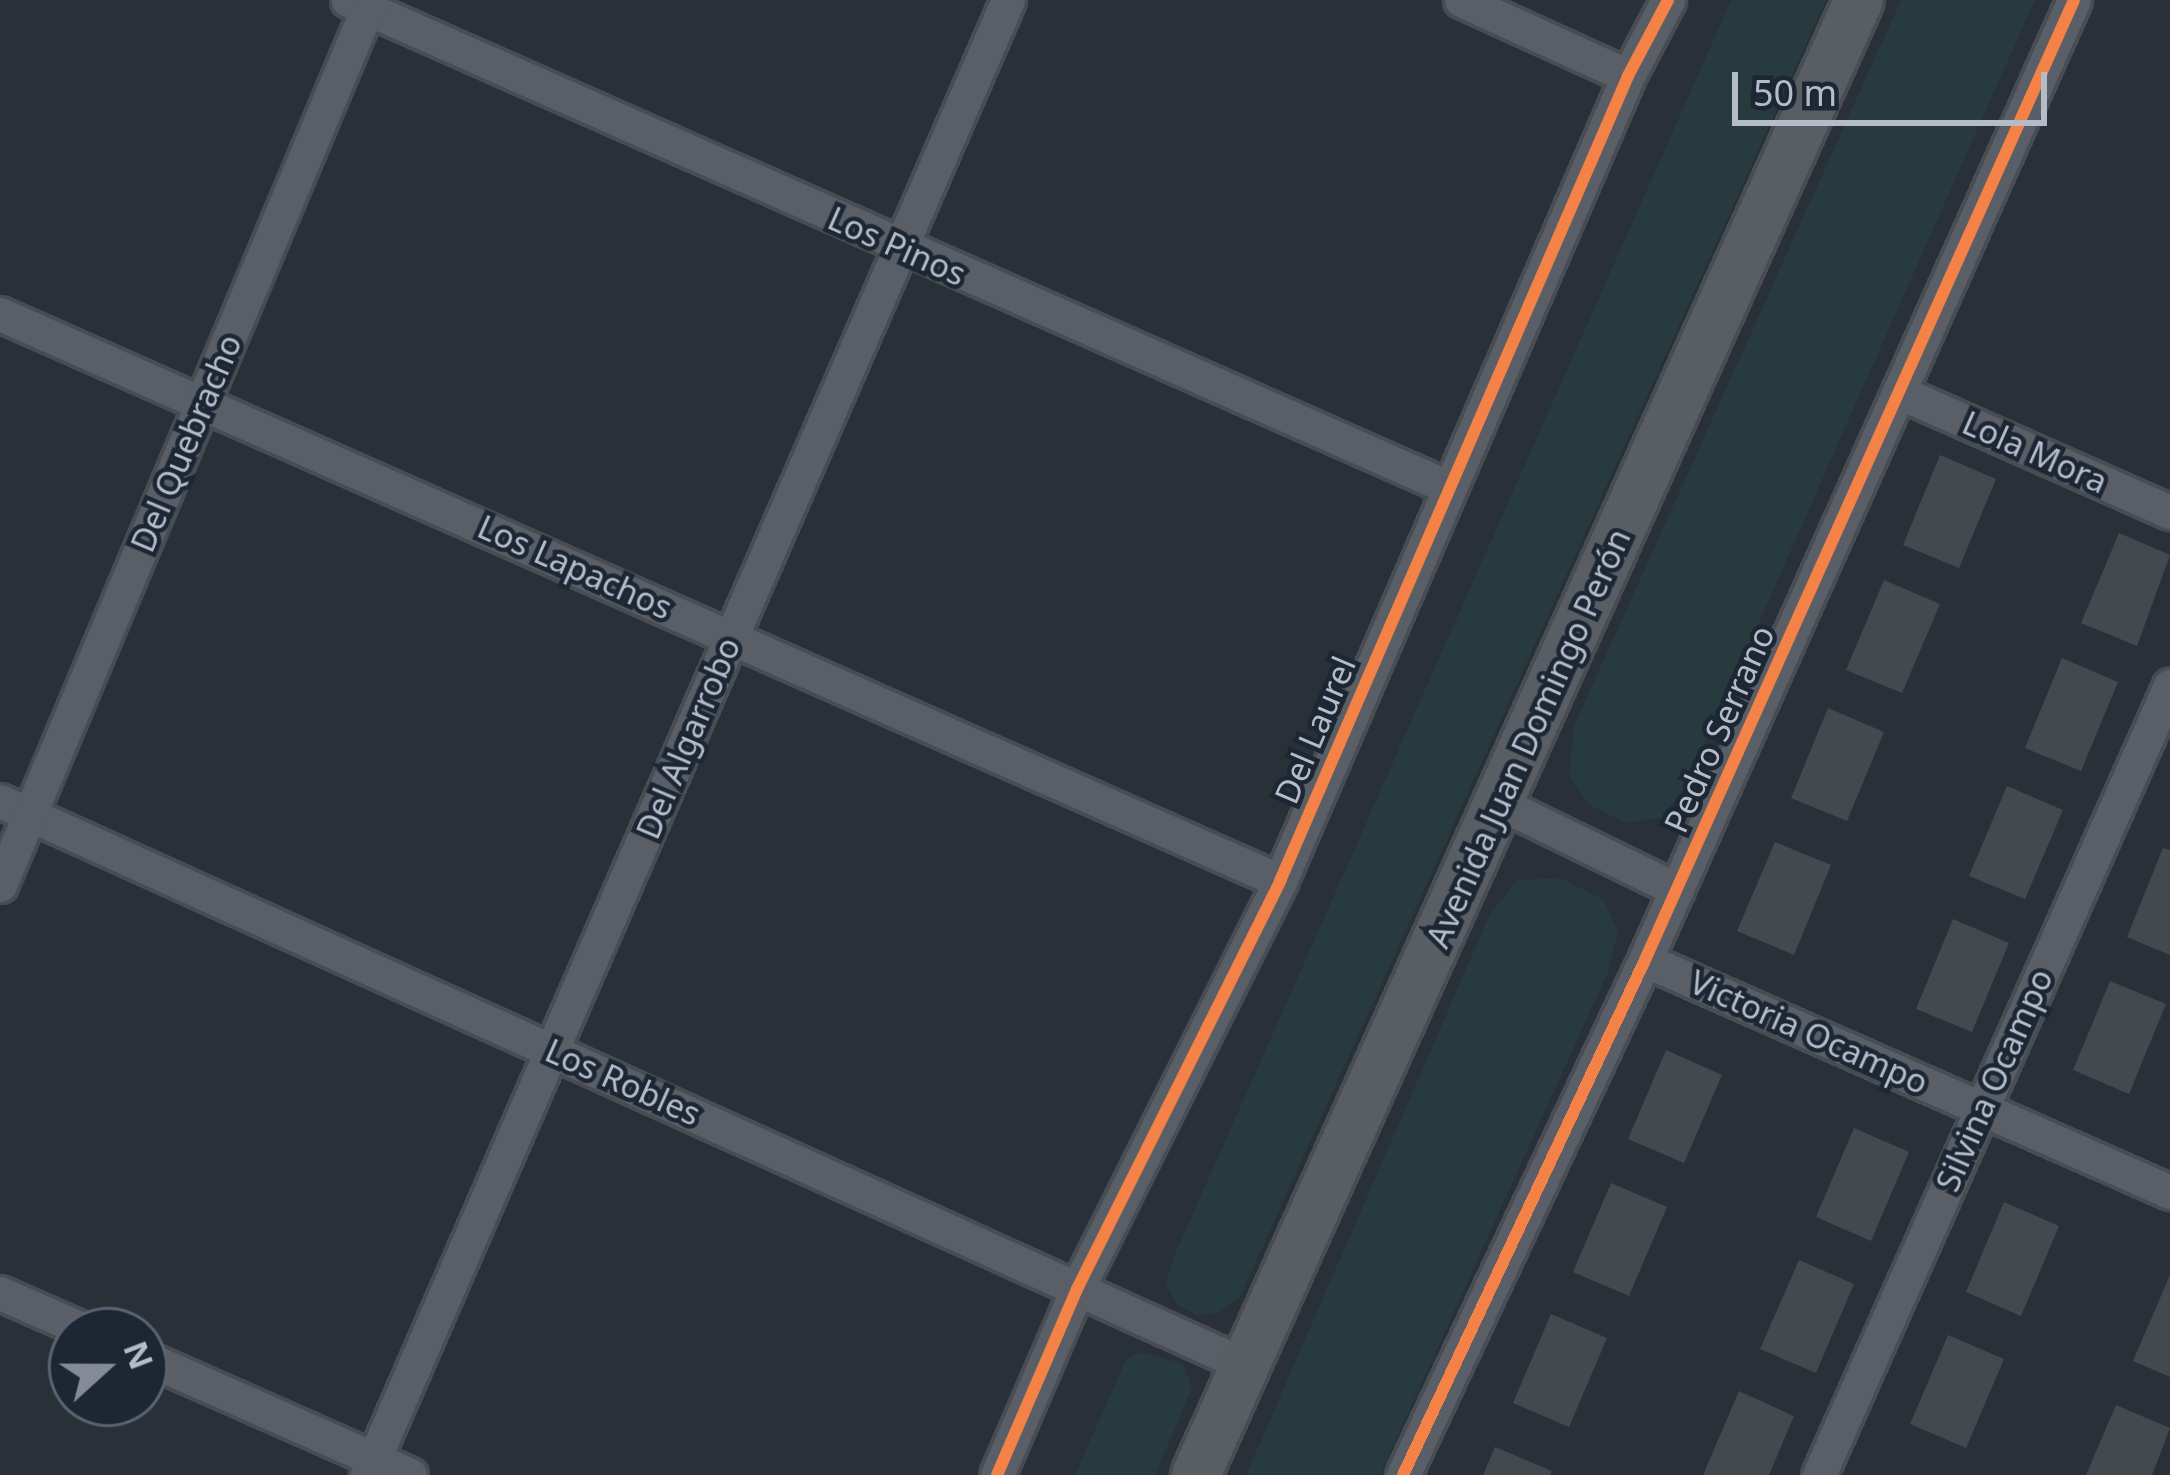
<!DOCTYPE html>
<html>
<head>
<meta charset="utf-8">
<style>
	body { margin:0 }
	#map { position:relative; width:2170px; height:1475px; overflow:hidden; background:#2a3038; font-family:"Noto Sans",sans-serif }
	div>[style] { position:absolute }
	.green>* { inset:0; background:#273a3e }
	.building>* { inset:0; background:#444950 }
	.roads { filter:drop-shadow(3px 0 #484c53) drop-shadow(-3px 0 #484c53) drop-shadow(0 3px #484c53) drop-shadow(0 -3px #484c53) }
	.street>* { height:33px; margin:-16.5px; padding:0 16.5px; transform-origin:16.5px; border-radius:16.5px; background:#5a5e66 }
	.secondary>* { height:48px; margin:-24px; padding:0 24px; transform-origin:24px; border-radius:24px; background:#595d64 }
	.cycleway>* { height:12px; margin:-6px; padding:0 6px; transform-origin:6px; border-radius:6px; background:#f48246 }
	span { translate:-50% -50%; white-space:nowrap; text-align:center; line-height:1.15; -webkit-text-stroke:9px #1d2633; paint-order:stroke }
	.street-label { font-size:33px; color:#b4bcc9 }
	.north { position:absolute; left:48px; top:1307px; width:120px; height:120px; box-sizing:border-box; background:#1d2633; border:3px solid #59626f; border-radius:50%; rotate:69deg; font-size:33px; font-weight:700; line-height:48px; text-align:center; color:#b4bcc9 }
	.north::after { content:''; display:block; margin:auto; width:42px; height:54px; background:#848b96; clip-path:polygon(50% 0,100% 100%,50% 72%,0 100%) }
	.scale { position:absolute; left:1732px; top:72px; width:315px; height:54px; box-sizing:border-box; border:6px solid #b4bcc9; border-top:0; padding-left:15px; font-size:36px; line-height:42px; white-space:nowrap; color:#b4bcc9; -webkit-text-stroke:9px #1d2633; paint-order:stroke }
</style>
</head>
<body>
<div id="map">
	<div class="green">
		<div style="clip-path:polygon(1731px 0,1826px 0,1240px 1297px,1220px 1312px,1198px 1315px,1177px 1305px,1166px 1284px,1174px 1256px)"></div>
		<div style="clip-path:polygon(1901px 0,2035px 0,1688px 782px,1662px 817px,1626px 823px,1589px 805px,1569px 775px,1574px 726px)"></div>
		<div style="clip-path:polygon(1560px 878px,1604px 900px,1618px 932px,1608px 972px,1380px 1475px,1246px 1475px,1490px 914px,1517px 880px)"></div>
		<div style="clip-path:polygon(1142px 1352px,1183px 1364px,1192px 1388px,1155px 1475px,1075px 1475px,1126px 1359px)"></div>
	</div>
	<div class="building">
		<div style="clip-path:polygon(1940px 455px,1996px 479px,1959px 568px,1903px 545px)"></div>
		<div style="clip-path:polygon(2119px 533px,2170px 555px,2137px 646px,2081px 623px)"></div>
		<div style="clip-path:polygon(1884px 580px,1940px 604px,1902px 693px,1846px 670px)"></div>
		<div style="clip-path:polygon(2062px 658px,2118px 682px,2081px 771px,2025px 748px)"></div>
		<div style="clip-path:polygon(1828px 708px,1884px 732px,1847px 821px,1791px 798px)"></div>
		<div style="clip-path:polygon(2007px 786px,2063px 810px,2025px 899px,1969px 876px)"></div>
		<div style="clip-path:polygon(1775px 842px,1831px 865px,1794px 955px,1737px 931px)"></div>
		<div style="clip-path:polygon(2163px 848px,2170px 850px,2170px 955px,2127px 937px)"></div>
		<div style="clip-path:polygon(1953px 919px,2009px 943px,1972px 1032px,1916px 1009px)"></div>
		<div style="clip-path:polygon(2110px 981px,2166px 1004px,2129px 1094px,2073px 1070px)"></div>
		<div style="clip-path:polygon(1666px 1050px,1722px 1075px,1684px 1163px,1628px 1139px)"></div>
		<div style="clip-path:polygon(1854px 1128px,1909px 1152px,1871px 1241px,1816px 1217px)"></div>
		<div style="clip-path:polygon(1611px 1183px,1667px 1207px,1629px 1296px,1573px 1272px)"></div>
		<div style="clip-path:polygon(2004px 1202px,2059px 1226px,2021px 1316px,1966px 1292px)"></div>
		<div style="clip-path:polygon(1799px 1260px,1854px 1284px,1816px 1373px,1760px 1349px)"></div>
		<div style="clip-path:polygon(2170px 1275px,2170px 1377px,2133px 1361px)"></div>
		<div style="clip-path:polygon(1551px 1314px,1607px 1338px,1569px 1427px,1513px 1403px)"></div>
		<div style="clip-path:polygon(1948px 1335px,2004px 1359px,1966px 1448px,1910px 1424px)"></div>
		<div style="clip-path:polygon(1739px 1391px,1794px 1416px,1769px 1475px,1703px 1475px)"></div>
		<div style="clip-path:polygon(2116px 1405px,2170px 1428px,2152px 1475px,2086px 1475px)"></div>
		<div style="clip-path:polygon(1495px 1447px,1552px 1471px,1550px 1475px,1483px 1475px)"></div>
	</div>
	<div class="roads">
		<div class="street">
			<div style="left:348px;top:0;width:1203px;rotate:23.88deg"></div>
			<div style="left:1461px;top:0;width:183px;rotate:24.5deg"></div>
			<div style="left:0;top:314px;width:1400px;rotate:23.89deg"></div>
			<div style="left:1899px;top:392px;width:296px;rotate:23.9deg"></div>
			<div style="left:0;top:801px;width:1367px;rotate:24.37deg"></div>
			<div style="left:1499px;top:803px;width:198px;rotate:26deg"></div>
			<div style="left:0;top:885px;width:960px;rotate:-67.26deg"></div>
			<div style="left:1645px;top:960px;width:574px;rotate:23.84deg"></div>
			<div style="left:0;top:1293px;width:94px;rotate:23.8deg"></div>
			<div style="left:144px;top:1357px;width:291px;rotate:23.9deg"></div>
			<div style="left:367px;top:1475px;width:1608px;rotate:-66.51deg"></div>
			<div style="left:997px;top:1475px;width:202px;rotate:-66.7deg"></div>
			<div style="left:1077px;top:1289px;width:456px;rotate:-63.5deg"></div>
			<div style="left:1280px;top:881px;width:877px;rotate:-66.62deg"></div>
			<div style="left:1628px;top:76px;width:86px;rotate:-62.2deg"></div>
			<div style="left:1403px;top:1475px;width:569px;rotate:-64.83deg"></div>
			<div style="left:1645px;top:960px;width:1051px;rotate:-65.92deg"></div>
			<div style="left:1819px;top:1475px;width:864px;rotate:-66.02deg"></div>
		</div>
		<div class="secondary">
			<div style="left:1196px;top:1475px;width:1617px;rotate:-65.8deg"></div>
		</div>
	</div>
	<div class="cycleway">
		<div style="left:997px;top:1475px;width:202px;rotate:-66.7deg"></div>
		<div style="left:1077px;top:1289px;width:456px;rotate:-63.5deg"></div>
		<div style="left:1280px;top:881px;width:877px;rotate:-66.62deg"></div>
		<div style="left:1628px;top:76px;width:86px;rotate:-62.2deg"></div>
		<div style="left:1403px;top:1475px;width:569px;rotate:-64.83deg"></div>
		<div style="left:1645px;top:960px;width:1051px;rotate:-65.92deg"></div>
	</div>
	<div class="street-label">
		<span style="left:897px;top:246px;rotate:24deg">Los Pinos</span>
		<span style="left:186px;top:443px;rotate:-67deg">Del Quebracho</span>
		<span style="left:2035px;top:452px;rotate:24deg">Lola Mora</span>
		<span style="left:575px;top:567px;rotate:24deg">Los Lapachos</span>
		<span style="left:1719px;top:729px;rotate:-66deg">Pedro Serrano</span>
		<span style="left:1315px;top:730px;rotate:-67deg">Del Laurel</span>
		<span style="left:688px;top:738px;rotate:-67deg">Del Algarrobo</span>
		<span style="left:1528px;top:738px;rotate:-66deg">Avenida Juan Domingo Perón</span>
		<span style="left:1809px;top:1032px;rotate:24deg">Victoria Ocampo</span>
		<span style="left:1994px;top:1080px;rotate:-66deg">Silvina Ocampo</span>
		<span style="left:623px;top:1082px;rotate:24deg">Los Robles</span>
	</div>
	<div class="north">N</div>
	<div class="scale">50 m</div>
</div>
</body>
</html>
